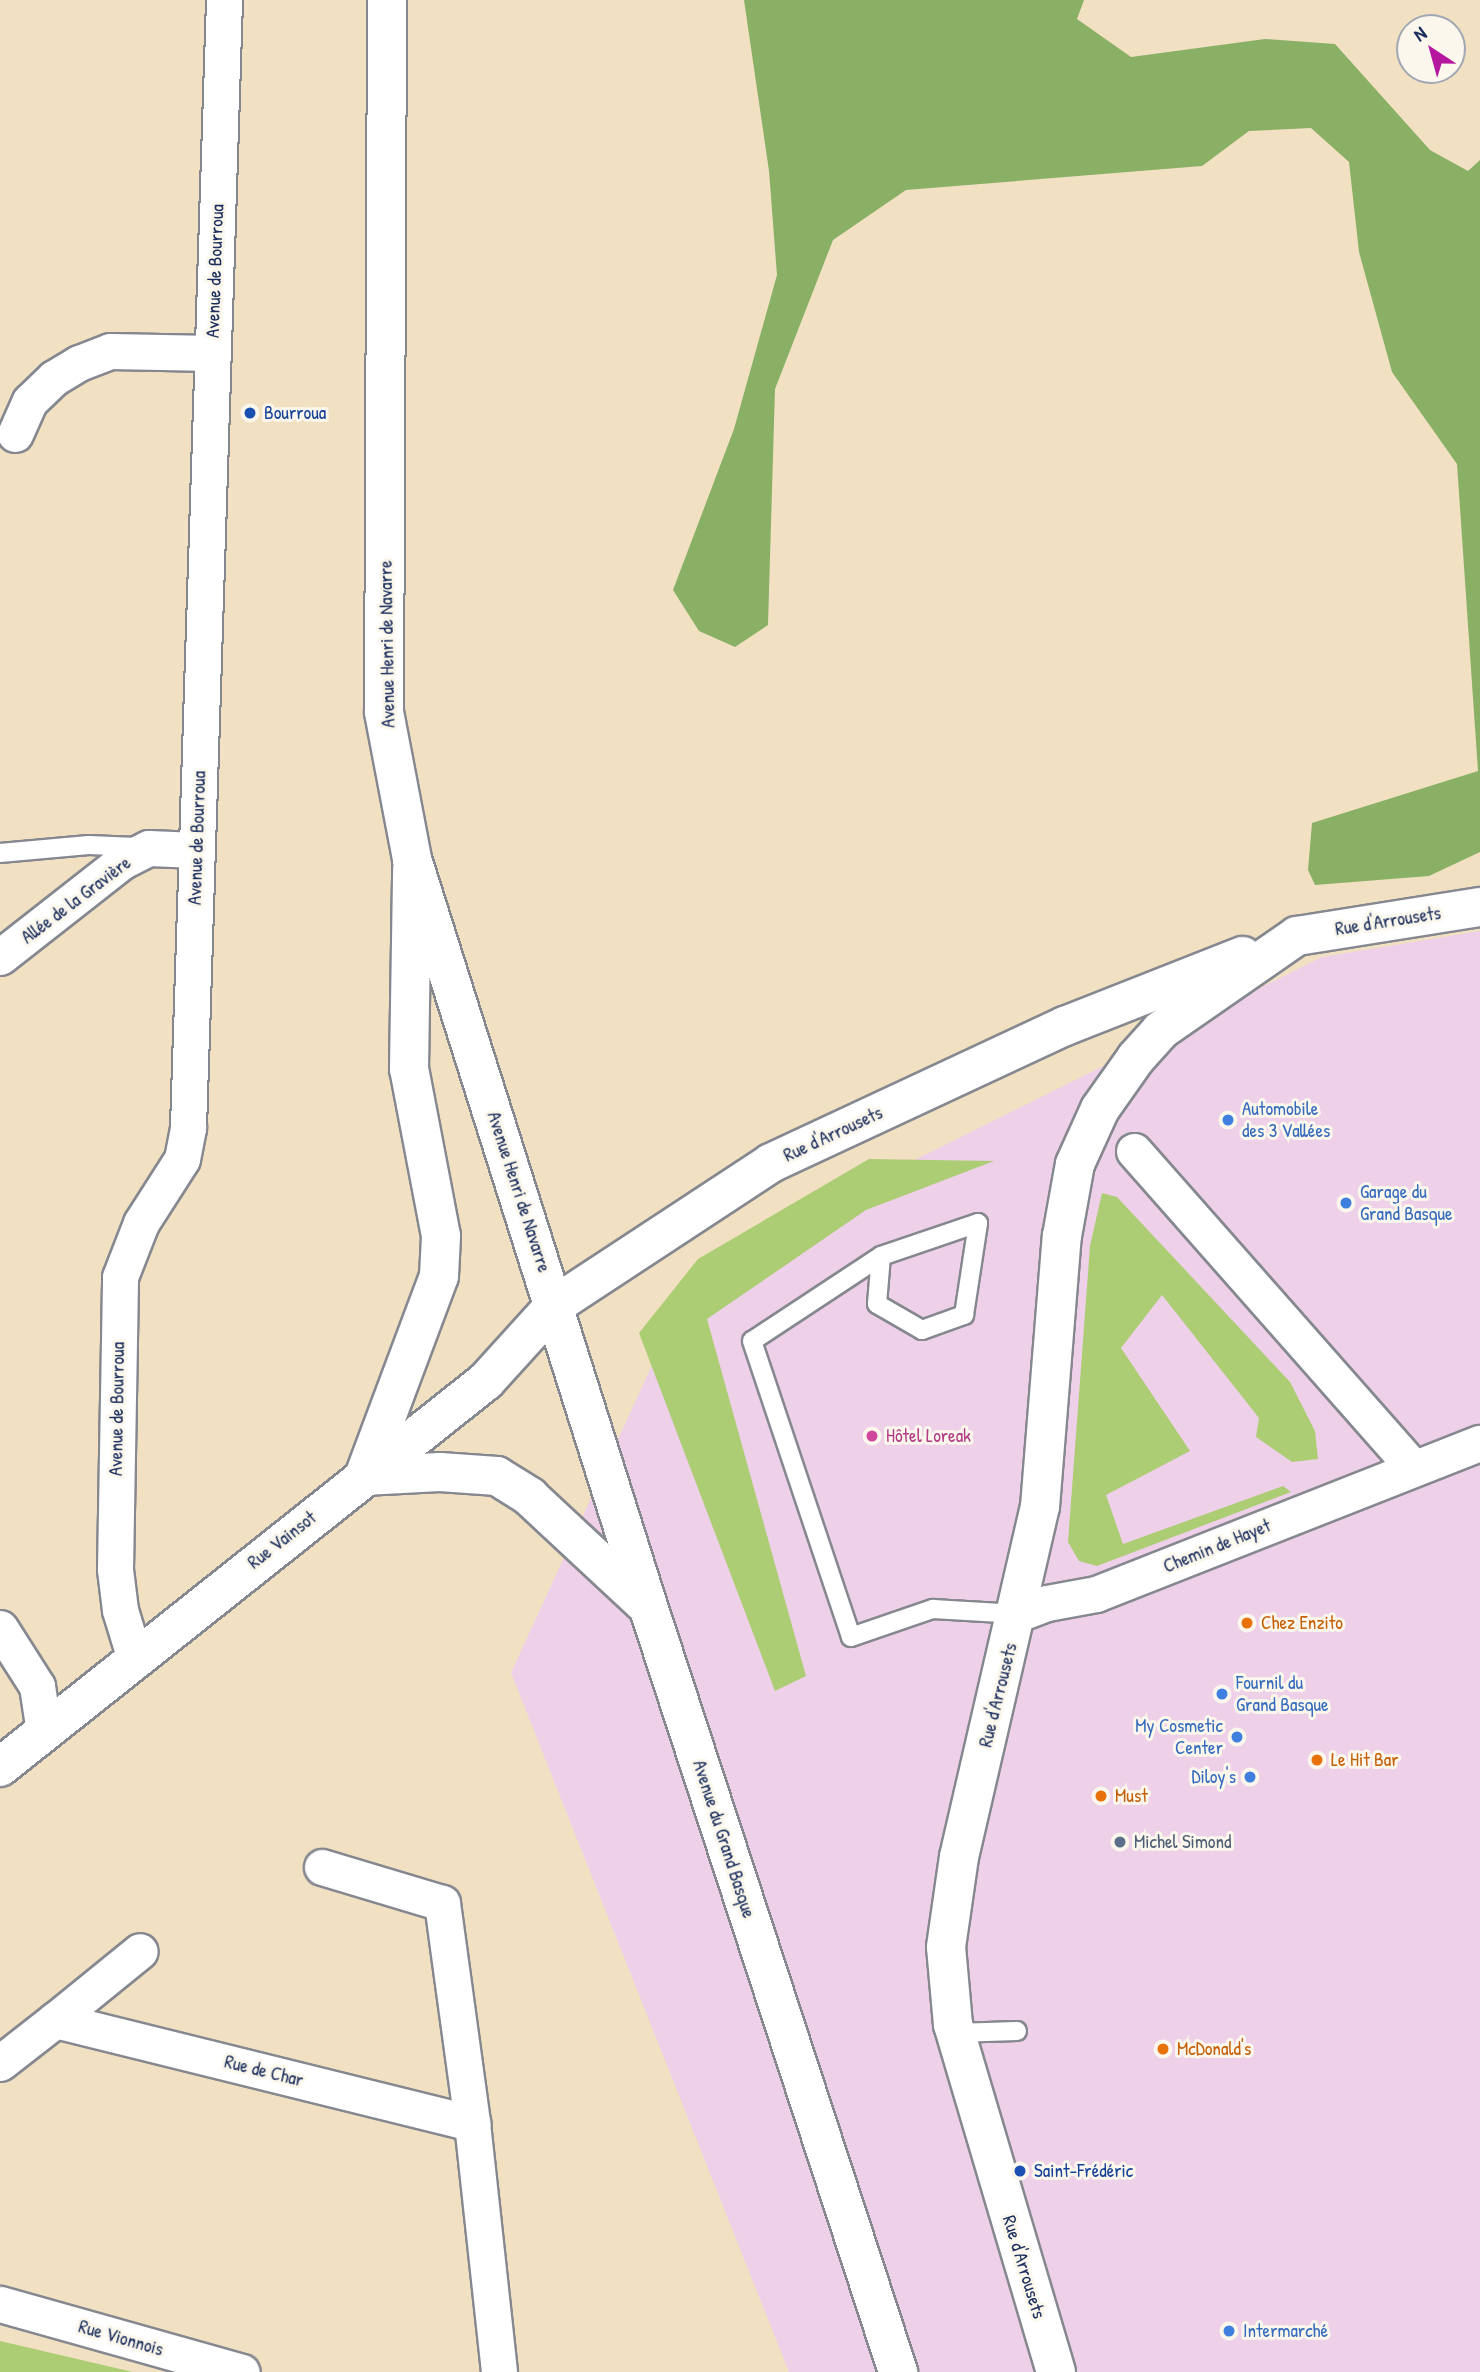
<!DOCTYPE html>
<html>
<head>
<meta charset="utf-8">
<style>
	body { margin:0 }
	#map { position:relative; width:1480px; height:2372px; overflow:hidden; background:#f1e1c2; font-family:"Patrick Hand",sans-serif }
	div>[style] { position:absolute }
	.built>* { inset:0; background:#eed0e8 }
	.green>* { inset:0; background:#adcd75 }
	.forest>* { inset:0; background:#8ab066 }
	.roads { filter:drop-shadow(2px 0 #868890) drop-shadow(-2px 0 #868890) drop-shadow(0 2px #868890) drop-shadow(0 -2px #868890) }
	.service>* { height:18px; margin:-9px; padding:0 9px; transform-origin:9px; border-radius:9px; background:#fff }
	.minor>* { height:35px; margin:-17.5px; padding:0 17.5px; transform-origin:17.5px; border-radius:17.5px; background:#fff }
	.tertiary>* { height:38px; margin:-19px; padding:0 19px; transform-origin:19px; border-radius:19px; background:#fff }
	.secondary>* { height:38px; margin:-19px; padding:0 19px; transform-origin:19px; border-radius:19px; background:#fff }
	.primary>* { height:38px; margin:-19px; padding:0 19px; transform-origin:19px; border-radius:19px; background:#fff }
	.dots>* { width:19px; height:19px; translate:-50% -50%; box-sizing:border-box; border:4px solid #fbf7ec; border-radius:50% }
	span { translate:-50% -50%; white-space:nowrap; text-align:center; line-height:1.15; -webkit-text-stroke:6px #fbf7ec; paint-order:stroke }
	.street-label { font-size:19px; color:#1b2f5e }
	.transit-label { font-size:19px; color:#164399 }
	.left { translate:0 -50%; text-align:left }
	.shop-label { font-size:19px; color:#366cbe }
	.right { translate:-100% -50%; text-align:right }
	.hotel-label { font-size:19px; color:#b23c85 }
	.food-label { font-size:19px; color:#c56008 }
	.service-label { font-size:19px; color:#4e5e75 }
	.north { position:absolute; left:1396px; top:14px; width:70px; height:70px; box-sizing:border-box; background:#fbf7ec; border:2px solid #a1a7b3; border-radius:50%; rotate:324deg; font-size:19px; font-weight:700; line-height:28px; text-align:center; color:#1b2f5e }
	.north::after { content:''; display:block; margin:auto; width:24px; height:32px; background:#b5179e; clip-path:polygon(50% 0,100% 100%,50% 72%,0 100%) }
</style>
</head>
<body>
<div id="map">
	<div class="built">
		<div style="clip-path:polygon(1480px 931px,1480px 2372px,789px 2372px,511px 1673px,696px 1269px,1322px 957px)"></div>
	</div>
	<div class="green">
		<div style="clip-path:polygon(869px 1159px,994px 1161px,866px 1210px,707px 1319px,806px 1676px,775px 1691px,639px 1333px,698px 1259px)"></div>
		<div style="clip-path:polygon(1102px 1193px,1117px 1197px,1290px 1382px,1315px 1431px,1318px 1459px,1292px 1462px,1256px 1437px,1259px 1418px,1162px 1295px,1121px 1348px,1190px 1451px,1106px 1495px,1123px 1544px,1283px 1486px,1291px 1492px,1097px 1566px,1079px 1561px,1068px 1542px,1090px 1246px)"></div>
		<div style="clip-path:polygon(0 2341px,133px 2372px,0 2372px)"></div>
	</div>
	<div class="forest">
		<div style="clip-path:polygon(744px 0,1084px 0,1077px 19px,1131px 57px,1265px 39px,1335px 44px,1430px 150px,1468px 171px,1480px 160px,1480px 852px,1429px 876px,1315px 885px,1308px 870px,1312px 823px,1478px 771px,1457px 464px,1392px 372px,1359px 252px,1349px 162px,1311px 128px,1249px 131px,1202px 166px,906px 190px,833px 240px,775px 389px,768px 625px,735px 647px,699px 631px,673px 590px,734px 429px,777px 275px,769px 171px)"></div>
	</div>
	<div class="roads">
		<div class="service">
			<div style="left:0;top:853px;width:89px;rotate:-5.1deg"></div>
			<div style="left:89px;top:845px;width:47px;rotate:2.4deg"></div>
			<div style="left:881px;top:1256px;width:48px;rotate:94.8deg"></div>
			<div style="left:877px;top:1304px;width:52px;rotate:30deg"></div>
			<div style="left:922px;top:1330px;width:45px;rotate:-19.7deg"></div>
			<div style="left:964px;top:1315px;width:93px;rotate:-81.3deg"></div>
			<div style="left:978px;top:1223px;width:102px;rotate:161.2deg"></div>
			<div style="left:881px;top:1256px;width:154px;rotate:146.6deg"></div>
			<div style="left:752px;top:1341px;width:312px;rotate:71.5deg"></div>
			<div style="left:851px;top:1637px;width:87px;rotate:-18.9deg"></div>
			<div style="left:933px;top:1609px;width:85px;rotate:3.4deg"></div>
			<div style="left:955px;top:2033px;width:62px;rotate:-1.8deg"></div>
		</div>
		<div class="minor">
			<div style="left:15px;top:434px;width:36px;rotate:-66deg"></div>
			<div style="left:30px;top:401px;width:33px;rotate:-44deg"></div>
			<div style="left:54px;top:378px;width:29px;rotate:-31deg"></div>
			<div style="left:79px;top:363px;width:33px;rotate:-21deg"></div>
			<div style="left:110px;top:351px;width:103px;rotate:1.1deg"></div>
			<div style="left:0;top:957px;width:154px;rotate:-38.1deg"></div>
			<div style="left:121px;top:862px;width:31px;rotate:-27deg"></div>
			<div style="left:149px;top:848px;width:47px;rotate:2.4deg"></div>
			<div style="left:1134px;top:1151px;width:422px;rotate:48.6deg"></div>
			<div style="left:1018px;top:1614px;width:31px;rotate:-21deg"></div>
			<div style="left:1047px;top:1603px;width:50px;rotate:-10.4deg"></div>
			<div style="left:1096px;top:1594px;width:413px;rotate:-21.5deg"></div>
			<div style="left:0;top:1628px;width:69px;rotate:57.5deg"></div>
			<div style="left:37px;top:1686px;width:47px;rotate:81.3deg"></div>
			<div style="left:134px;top:1656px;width:48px;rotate:-106.9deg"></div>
			<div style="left:120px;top:1610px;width:41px;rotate:-97deg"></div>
			<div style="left:115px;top:1569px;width:292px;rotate:-89deg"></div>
			<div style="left:120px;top:1277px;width:58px;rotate:-68.7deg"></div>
			<div style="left:141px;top:1223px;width:76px;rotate:-57.4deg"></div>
			<div style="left:182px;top:1159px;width:33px;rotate:-79deg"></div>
			<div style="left:188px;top:1127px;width:1128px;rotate:-88.17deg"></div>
			<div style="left:322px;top:1867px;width:125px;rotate:16.7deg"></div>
			<div style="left:442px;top:1903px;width:222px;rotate:82.2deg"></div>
			<div style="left:472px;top:2123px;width:250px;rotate:83.8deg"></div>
			<div style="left:55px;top:2020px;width:109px;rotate:-39.1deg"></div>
			<div style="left:0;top:2063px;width:70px;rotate:-38deg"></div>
			<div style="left:55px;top:2020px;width:430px;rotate:13.9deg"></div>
			<div style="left:0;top:2304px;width:251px;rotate:15.7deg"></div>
		</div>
		<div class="tertiary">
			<div style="left:555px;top:1305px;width:258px;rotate:-33.3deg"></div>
			<div style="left:771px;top:1163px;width:324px;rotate:-25deg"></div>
			<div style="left:1065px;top:1026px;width:191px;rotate:-21.5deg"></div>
			<div style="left:1056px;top:2372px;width:362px;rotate:-106.5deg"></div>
			<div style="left:953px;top:2025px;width:78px;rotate:-95.1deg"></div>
			<div style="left:946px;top:1947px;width:91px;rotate:-81.8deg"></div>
			<div style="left:959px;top:1857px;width:359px;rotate:-77deg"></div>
			<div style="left:1040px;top:1507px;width:272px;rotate:-85.4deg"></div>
			<div style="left:1062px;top:1236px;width:73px;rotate:-79.8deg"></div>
			<div style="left:1075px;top:1164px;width:60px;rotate:-65.6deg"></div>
			<div style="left:1100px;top:1109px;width:62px;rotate:-54.8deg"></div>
			<div style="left:1136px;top:1058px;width:38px;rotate:-48deg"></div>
			<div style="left:1161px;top:1030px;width:165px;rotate:-34.7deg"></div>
		</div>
		<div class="secondary">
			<div style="left:1297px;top:936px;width:185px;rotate:-9deg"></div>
			<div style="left:365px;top:1474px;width:211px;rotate:-69.5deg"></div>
			<div style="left:439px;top:1276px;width:40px;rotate:-87.1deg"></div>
			<div style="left:441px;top:1236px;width:170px;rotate:-100.8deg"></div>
			<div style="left:409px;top:1069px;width:200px;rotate:-89.1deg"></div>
			<div style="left:0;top:1767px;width:621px;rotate:-38.46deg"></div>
			<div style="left:486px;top:1381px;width:103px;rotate:-47.8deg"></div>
		</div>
		<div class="primary">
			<div style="left:387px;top:0;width:712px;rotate:90.24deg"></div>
			<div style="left:384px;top:712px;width:150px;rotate:79.2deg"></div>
			<div style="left:412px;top:859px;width:783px;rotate:72.47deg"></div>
			<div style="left:648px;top:1606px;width:806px;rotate:71.92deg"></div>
			<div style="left:364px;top:1476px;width:76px;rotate:-3deg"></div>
			<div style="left:440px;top:1472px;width:57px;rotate:4deg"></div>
			<div style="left:497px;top:1476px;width:39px;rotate:32deg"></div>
			<div style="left:530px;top:1497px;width:158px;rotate:43deg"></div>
		</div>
	</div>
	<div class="dots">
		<div style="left:250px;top:413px;background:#1a4fb4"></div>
		<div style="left:1228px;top:1120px;background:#3f7fe0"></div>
		<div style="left:1346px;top:1203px;background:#3f7fe0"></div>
		<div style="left:872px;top:1436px;background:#d1479c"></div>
		<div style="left:1247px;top:1623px;background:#e8710a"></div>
		<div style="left:1222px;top:1694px;background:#3f7fe0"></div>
		<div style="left:1237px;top:1737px;background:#3f7fe0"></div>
		<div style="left:1317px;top:1760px;background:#e8710a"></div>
		<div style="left:1250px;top:1777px;background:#3f7fe0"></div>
		<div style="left:1101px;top:1796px;background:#e8710a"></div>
		<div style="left:1120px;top:1842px;background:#5c6f8a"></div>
		<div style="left:1163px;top:2049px;background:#e8710a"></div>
		<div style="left:1020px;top:2171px;background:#1a4fb4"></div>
		<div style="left:1229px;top:2331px;background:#3f7fe0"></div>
	</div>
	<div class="street-label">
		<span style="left:215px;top:271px;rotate:-88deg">Avenue de Bourroua</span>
		<span style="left:387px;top:644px;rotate:-91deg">Avenue Henri de Navarre</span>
		<span style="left:197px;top:838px;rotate:-88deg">Avenue de Bourroua</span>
		<span style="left:76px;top:900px;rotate:-37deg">Allée de la Gravière</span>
		<span style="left:1388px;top:921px;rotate:-9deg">Rue d'Arrousets</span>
		<span style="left:833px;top:1134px;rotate:-25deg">Rue d'Arrousets</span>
		<span style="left:519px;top:1192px;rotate:72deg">Avenue Henri de Navarre</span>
		<span style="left:117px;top:1409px;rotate:-89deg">Avenue de Bourroua</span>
		<span style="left:282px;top:1540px;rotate:-38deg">Rue Vainsot</span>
		<span style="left:1217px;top:1546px;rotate:-22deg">Chemin de Hayet</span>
		<span style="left:998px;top:1695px;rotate:-76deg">Rue d'Arrousets</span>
		<span style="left:724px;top:1839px;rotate:72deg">Avenue du Grand Basque</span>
		<span style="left:264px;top:2071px;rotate:14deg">Rue de Char</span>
		<span style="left:1024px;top:2267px;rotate:73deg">Rue d'Arrousets</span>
		<span style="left:121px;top:2338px;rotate:16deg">Rue Vionnois</span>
	</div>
	<div class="transit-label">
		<span class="left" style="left:264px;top:413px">Bourroua</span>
		<span class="left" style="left:1034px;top:2171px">Saint-Frédéric</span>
	</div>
	<div class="shop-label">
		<span class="left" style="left:1242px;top:1120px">Automobile<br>des 3 Vallées</span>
		<span class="left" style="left:1360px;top:1203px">Garage du<br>Grand Basque</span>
		<span class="left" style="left:1236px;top:1694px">Fournil du<br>Grand Basque</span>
		<span class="right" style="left:1223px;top:1737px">My Cosmetic<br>Center</span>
		<span class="right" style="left:1236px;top:1777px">Diloy's</span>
		<span class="left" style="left:1243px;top:2331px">Intermarché</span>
	</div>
	<div class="hotel-label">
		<span class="left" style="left:886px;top:1436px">Hôtel Loreak</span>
	</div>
	<div class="food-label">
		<span class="left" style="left:1261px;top:1623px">Chez Enzito</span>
		<span class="left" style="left:1331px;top:1760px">Le Hit Bar</span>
		<span class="left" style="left:1115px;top:1796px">Must</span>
		<span class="left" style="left:1177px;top:2049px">McDonald's</span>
	</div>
	<div class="service-label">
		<span class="left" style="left:1134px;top:1842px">Michel Simond</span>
	</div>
	<div class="north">N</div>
</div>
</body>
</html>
